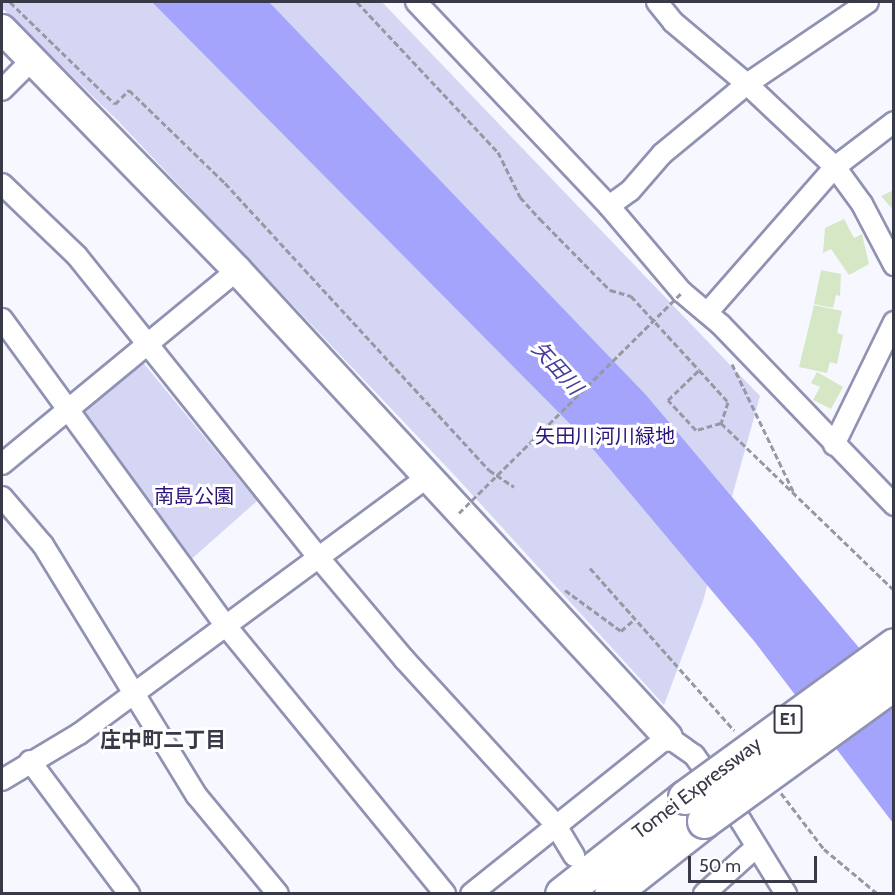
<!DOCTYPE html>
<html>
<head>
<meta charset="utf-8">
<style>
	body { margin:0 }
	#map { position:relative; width:895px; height:895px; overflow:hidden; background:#f7f8ff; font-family:Cabin,"Noto Sans JP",sans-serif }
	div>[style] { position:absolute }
	.green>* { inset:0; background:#d4d6f4 }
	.water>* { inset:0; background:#a4a4fd }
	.building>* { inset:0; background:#d5e7c5 }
	.path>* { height:3px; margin-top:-1.5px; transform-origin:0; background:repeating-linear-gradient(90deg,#9798a2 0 6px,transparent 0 9px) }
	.roads { filter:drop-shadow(2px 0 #9092b3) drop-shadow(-2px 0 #9092b3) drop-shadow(0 2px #9092b3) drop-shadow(0 -2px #9092b3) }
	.street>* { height:20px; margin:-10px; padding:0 10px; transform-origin:10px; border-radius:10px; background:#fff }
	.secondary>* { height:28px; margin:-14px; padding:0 14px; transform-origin:14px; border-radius:14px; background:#fff }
	.highway>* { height:33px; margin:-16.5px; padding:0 16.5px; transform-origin:16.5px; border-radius:16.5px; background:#fff }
	.path-bridge>* { height:3px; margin-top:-1.5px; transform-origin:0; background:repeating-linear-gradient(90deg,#9798a2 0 6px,transparent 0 9px) }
	.bridges { filter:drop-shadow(2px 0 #9092b3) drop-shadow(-2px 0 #9092b3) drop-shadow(0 2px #9092b3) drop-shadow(0 -2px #9092b3) }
	.highway-bridge>* { height:33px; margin:-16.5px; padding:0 16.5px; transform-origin:16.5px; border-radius:16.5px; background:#fff }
	span { translate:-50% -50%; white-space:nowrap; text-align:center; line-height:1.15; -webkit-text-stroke:6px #fff; paint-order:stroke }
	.shield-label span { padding:2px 4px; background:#fff; border:2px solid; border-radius:4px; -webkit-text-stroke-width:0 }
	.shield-label { font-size:18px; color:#393a48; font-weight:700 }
	.park-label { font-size:20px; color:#2c147a }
	.street-label { font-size:20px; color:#393a48 }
	.water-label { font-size:21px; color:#463a9f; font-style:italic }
	.neighbourhood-label { font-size:21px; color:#393a48; font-weight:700 }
	.frame { position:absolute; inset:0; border:3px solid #393a48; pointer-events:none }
	.scale { position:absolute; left:688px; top:856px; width:129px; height:27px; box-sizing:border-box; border:3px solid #393a48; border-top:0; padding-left:8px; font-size:18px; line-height:21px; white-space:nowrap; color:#393a48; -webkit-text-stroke:4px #fff; paint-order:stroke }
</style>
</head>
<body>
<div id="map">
	<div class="green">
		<div style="clip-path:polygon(2px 2px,382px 2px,760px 396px,703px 601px,664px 705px,457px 478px,116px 119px,2px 8px)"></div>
		<div style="clip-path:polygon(141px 360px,257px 501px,187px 563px,82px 411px)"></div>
	</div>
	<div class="water">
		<div style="clip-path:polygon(152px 2px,269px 2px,646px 395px,893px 688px,893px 823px,754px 641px,583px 437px)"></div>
	</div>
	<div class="building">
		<div style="clip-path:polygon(894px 190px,894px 211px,881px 196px)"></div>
		<div style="clip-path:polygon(844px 219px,854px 238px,862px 234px,869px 264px,849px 275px,831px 249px,823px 253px,825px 228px)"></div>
		<div style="clip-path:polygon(821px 270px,841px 274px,840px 296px,836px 295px,833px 308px,814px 304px)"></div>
		<div style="clip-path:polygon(814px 305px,842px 311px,837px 333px,843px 335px,837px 364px,830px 362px,827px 373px,799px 367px)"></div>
		<div style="clip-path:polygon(817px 372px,843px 387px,831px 409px,813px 400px,820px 387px,811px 383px)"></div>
	</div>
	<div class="path">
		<div style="left:10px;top:2px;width:146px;rotate:44.2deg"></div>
		<div style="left:115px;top:104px;width:20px;rotate:-45deg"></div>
		<div style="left:129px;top:90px;width:134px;rotate:44.1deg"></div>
		<div style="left:225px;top:183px;width:390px;rotate:47.4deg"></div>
		<div style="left:489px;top:470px;width:30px;rotate:34deg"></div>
		<div style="left:357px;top:2px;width:206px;rotate:46.8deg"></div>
		<div style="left:498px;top:152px;width:50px;rotate:63.9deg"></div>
		<div style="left:520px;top:197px;width:30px;rotate:48deg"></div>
		<div style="left:540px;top:219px;width:100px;rotate:45.4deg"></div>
		<div style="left:610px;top:290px;width:22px;rotate:16deg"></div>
		<div style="left:631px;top:296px;width:100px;rotate:47.4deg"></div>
		<div style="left:732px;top:364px;width:141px;rotate:64.3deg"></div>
		<div style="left:699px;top:370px;width:43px;rotate:47.8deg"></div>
		<div style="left:728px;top:402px;width:22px;rotate:108deg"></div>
		<div style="left:721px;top:423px;width:26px;rotate:164deg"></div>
		<div style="left:696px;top:430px;width:41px;rotate:-133deg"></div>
		<div style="left:668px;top:400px;width:43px;rotate:-44.1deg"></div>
		<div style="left:721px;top:423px;width:240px;rotate:44deg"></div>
		<div style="left:590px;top:568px;width:217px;rotate:48.4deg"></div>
		<div style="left:565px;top:590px;width:69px;rotate:36.2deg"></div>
		<div style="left:621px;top:631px;width:18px;rotate:-41deg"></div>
		<div style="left:781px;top:793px;width:71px;rotate:52.5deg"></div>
		<div style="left:824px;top:849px;width:70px;rotate:39.8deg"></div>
	</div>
	<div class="roads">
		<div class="street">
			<div style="left:416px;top:2px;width:281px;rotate:46.6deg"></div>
			<div style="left:609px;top:206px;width:113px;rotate:49.7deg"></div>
			<div style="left:682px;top:292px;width:51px;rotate:40.2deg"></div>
			<div style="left:721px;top:325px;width:250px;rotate:46.1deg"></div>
			<div style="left:657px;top:2px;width:26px;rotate:51deg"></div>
			<div style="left:673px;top:22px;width:97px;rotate:40deg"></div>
			<div style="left:747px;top:84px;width:121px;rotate:43.3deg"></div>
			<div style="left:835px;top:167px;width:46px;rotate:53.9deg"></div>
			<div style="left:862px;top:204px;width:69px;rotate:62.3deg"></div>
			<div style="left:2px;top:90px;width:45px;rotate:-45deg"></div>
			<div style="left:2px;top:184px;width:104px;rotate:43.8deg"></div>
			<div style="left:77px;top:256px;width:387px;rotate:51.3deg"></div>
			<div style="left:319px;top:558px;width:132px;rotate:49.9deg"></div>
			<div style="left:404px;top:659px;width:224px;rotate:47.5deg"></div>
			<div style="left:555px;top:824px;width:37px;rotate:59deg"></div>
			<div style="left:609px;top:206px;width:26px;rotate:-36deg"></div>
			<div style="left:630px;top:191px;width:49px;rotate:-49.1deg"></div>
			<div style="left:662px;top:154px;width:110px;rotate:-39.5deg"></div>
			<div style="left:747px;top:84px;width:146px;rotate:-34.1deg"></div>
			<div style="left:707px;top:313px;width:194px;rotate:-48.8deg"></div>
			<div style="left:835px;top:167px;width:74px;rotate:-37.3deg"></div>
			<div style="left:2px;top:319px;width:380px;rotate:53.9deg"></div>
			<div style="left:226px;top:626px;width:346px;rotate:50.7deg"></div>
			<div style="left:834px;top:445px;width:137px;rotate:-64deg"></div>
			<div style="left:2px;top:464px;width:305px;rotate:-39.5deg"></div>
			<div style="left:2px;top:497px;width:63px;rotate:49.5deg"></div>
			<div style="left:43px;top:545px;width:294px;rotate:58.5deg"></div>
			<div style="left:197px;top:796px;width:127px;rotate:50.4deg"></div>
			<div style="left:30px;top:761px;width:166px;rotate:53.3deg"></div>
			<div style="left:2px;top:780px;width:90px;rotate:-30.9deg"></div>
			<div style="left:79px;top:734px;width:433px;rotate:-36.4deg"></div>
			<div style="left:471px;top:894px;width:252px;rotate:-38.6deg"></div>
			<div style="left:668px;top:737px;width:32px;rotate:35deg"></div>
			<div style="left:694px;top:755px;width:81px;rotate:54.5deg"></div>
			<div style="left:741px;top:821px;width:86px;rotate:58.3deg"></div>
			<div style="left:704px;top:894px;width:69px;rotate:-42deg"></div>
		</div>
		<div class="secondary">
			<div style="left:2px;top:29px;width:337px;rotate:45.7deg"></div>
			<div style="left:237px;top:270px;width:635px;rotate:47.3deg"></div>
		</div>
		<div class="highway">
			<div style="left:562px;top:894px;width:157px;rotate:-38.3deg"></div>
			<div style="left:611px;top:894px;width:118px;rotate:-38.1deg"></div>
		</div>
	</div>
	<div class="path-bridge">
		<div style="left:459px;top:513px;width:314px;rotate:-44.7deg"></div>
	</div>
	<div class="bridges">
		<div class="highway-bridge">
			<div style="left:685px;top:797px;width:258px;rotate:-36deg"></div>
			<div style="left:704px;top:821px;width:235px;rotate:-36deg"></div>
		</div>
	</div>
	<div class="shield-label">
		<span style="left:788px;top:719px">E1</span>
	</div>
	<div class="park-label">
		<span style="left:605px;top:436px">矢田川河川緑地</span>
		<span style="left:194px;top:496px">南島公園</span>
	</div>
	<div class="street-label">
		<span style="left:697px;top:788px;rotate:-37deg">Tomei Expressway</span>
	</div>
	<div class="water-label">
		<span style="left:557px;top:368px;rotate:48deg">矢田川</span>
	</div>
	<div class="neighbourhood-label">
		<span style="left:163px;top:740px">庄中町二丁目</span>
	</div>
	<div class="frame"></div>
	<div class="scale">50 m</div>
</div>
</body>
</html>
